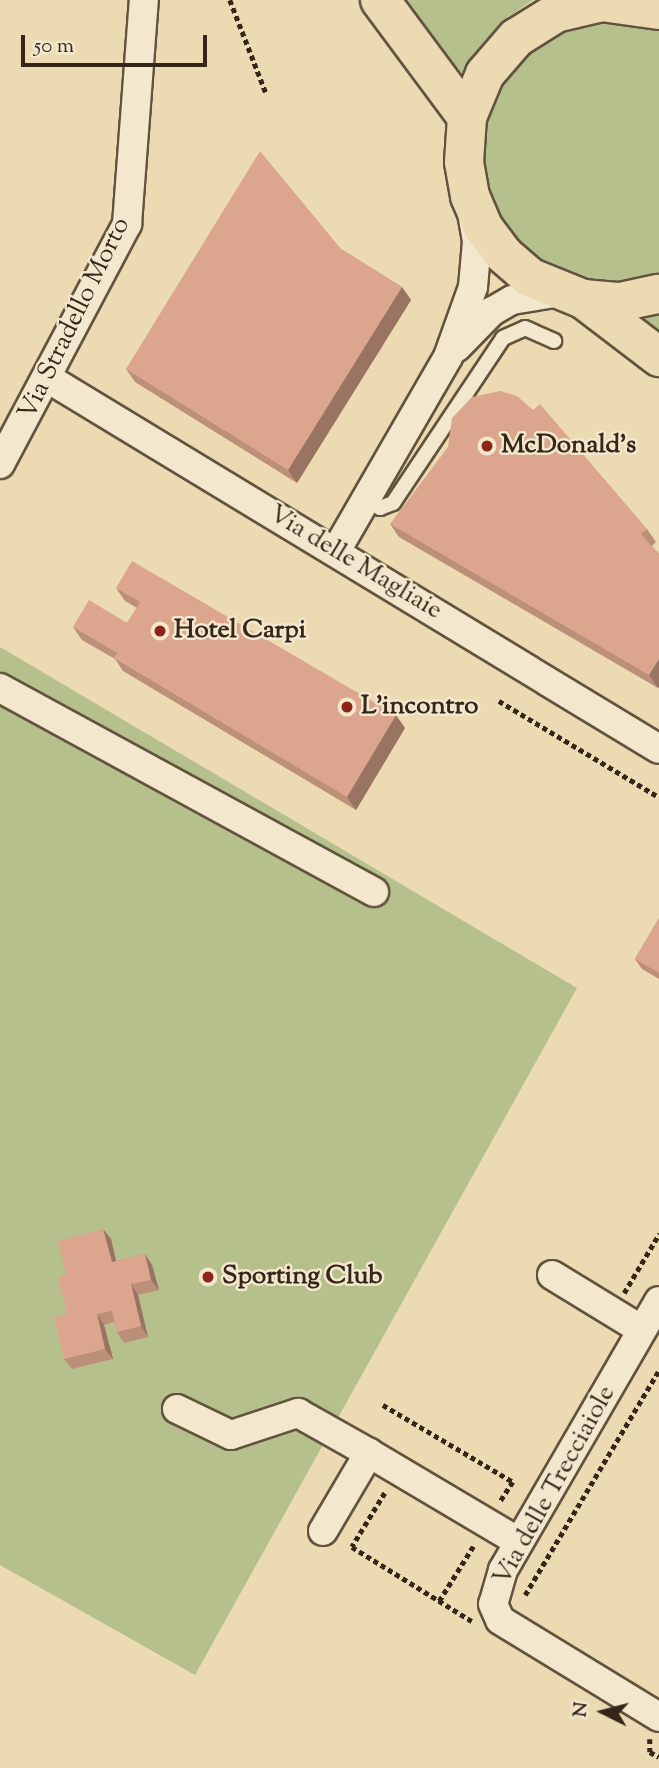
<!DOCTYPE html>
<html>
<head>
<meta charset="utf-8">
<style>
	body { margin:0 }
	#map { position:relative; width:659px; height:1768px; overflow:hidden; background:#ecdab2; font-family:"Sorts Mill Goudy",serif }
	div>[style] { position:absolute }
	.green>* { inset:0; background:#b6c08d }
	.path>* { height:4.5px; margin-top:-2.25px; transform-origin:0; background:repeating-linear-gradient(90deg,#342619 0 5px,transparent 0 8.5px) }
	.roads { filter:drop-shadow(2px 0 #62533f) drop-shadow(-2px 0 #62533f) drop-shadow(0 2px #62533f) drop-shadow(0 -2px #62533f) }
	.service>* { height:14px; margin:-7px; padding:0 7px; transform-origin:7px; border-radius:7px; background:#f3e7cd }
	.minor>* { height:28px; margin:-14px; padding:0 14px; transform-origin:14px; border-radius:14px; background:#f3e7cd }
	.primary>* { height:38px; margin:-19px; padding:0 19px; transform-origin:19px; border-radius:19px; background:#ecdab2 }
	.wall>* { inset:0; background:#bc8f79 }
	.shaded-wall>* { inset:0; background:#997463 }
	.building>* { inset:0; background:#dba68d }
	.dots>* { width:19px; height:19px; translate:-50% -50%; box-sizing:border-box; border:4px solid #f3e7cd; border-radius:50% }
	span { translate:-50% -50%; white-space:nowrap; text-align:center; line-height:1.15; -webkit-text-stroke:5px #f3e7cd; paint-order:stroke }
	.street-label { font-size:26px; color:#342619 }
	.poi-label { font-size:26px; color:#342619; font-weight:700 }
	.left { translate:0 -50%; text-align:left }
	.north { position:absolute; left:568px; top:1677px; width:70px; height:70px; -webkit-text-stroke:5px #f3e7cd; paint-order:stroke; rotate:276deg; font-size:19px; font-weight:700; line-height:28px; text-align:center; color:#342619 }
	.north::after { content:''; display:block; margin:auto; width:24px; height:32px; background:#342619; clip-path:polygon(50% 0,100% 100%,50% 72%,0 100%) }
	.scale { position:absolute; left:21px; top:35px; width:186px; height:32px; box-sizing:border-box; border:4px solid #342619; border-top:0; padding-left:9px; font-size:21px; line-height:24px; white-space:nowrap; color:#342619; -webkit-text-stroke:5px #f3e7cd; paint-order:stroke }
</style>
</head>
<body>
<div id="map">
	<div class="green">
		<div style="clip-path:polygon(398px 0,533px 0,501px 22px,462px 73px)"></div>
		<div style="clip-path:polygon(627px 20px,659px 29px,659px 274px,616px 282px,572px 276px,532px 254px,503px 224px,486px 185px,482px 143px,491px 101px,513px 65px,545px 38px,585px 22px)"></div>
		<div style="clip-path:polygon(659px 311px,659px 335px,639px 318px)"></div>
		<div style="clip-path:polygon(0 647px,577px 988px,195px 1675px,0 1565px)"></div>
	</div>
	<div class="path">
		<div style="left:230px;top:0;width:100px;rotate:68.8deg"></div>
		<div style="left:499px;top:701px;width:187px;rotate:31deg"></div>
		<div style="left:624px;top:1293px;width:69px;rotate:-59.3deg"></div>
		<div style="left:383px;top:1405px;width:151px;rotate:30.6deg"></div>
		<div style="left:513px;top:1482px;width:24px;rotate:123deg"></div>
		<div style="left:385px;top:1493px;width:63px;rotate:121.4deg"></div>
		<div style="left:352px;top:1547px;width:141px;rotate:31.7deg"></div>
		<div style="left:525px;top:1595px;width:262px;rotate:-59.2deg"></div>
		<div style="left:439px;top:1601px;width:66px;rotate:-58deg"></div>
		<div style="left:650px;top:1739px;width:13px;rotate:90deg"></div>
		<div style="left:650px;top:1752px;width:10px;rotate:29deg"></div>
	</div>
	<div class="roads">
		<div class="service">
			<div style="left:366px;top:497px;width:18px;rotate:38deg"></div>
			<div style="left:380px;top:508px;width:14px;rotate:-21deg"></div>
			<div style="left:393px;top:503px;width:198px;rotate:-56.3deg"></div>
			<div style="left:503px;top:338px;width:24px;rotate:-24deg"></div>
			<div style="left:525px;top:328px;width:32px;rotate:24deg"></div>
		</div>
		<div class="minor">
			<div style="left:457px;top:347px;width:49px;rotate:-45.8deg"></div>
			<div style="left:491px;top:312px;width:24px;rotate:-30deg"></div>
			<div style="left:512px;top:300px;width:49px;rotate:-9.5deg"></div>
			<div style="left:49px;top:379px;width:713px;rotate:31.24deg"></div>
			<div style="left:0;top:464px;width:272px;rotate:-62.1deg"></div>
			<div style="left:127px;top:224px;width:225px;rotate:-85.7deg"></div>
			<div style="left:336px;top:551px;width:224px;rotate:-60deg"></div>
			<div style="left:448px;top:357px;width:74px;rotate:-70.3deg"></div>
			<div style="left:473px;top:287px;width:46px;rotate:-85deg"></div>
			<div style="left:477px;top:241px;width:27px;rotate:-100deg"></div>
			<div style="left:0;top:688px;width:426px;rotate:28.6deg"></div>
			<div style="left:552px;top:1275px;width:105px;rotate:31.4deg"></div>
			<div style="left:659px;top:1301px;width:311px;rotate:120.1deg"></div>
			<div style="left:503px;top:1570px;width:35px;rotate:106deg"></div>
			<div style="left:493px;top:1604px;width:17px;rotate:66deg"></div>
			<div style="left:500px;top:1620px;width:186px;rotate:31.4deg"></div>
			<div style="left:177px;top:1409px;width:60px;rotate:25.7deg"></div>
			<div style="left:231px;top:1435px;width:71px;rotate:-18.2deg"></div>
			<div style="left:298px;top:1413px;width:81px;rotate:29.4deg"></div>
			<div style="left:323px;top:1531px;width:91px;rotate:-59.5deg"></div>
			<div style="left:369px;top:1453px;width:174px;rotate:30.7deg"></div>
		</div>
		<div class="primary">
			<div style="left:380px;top:0;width:146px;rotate:53.4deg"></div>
			<div style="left:659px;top:10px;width:58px;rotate:-172deg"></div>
			<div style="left:602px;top:2px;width:47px;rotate:166.6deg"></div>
			<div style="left:556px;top:13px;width:47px;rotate:148deg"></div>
			<div style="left:516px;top:38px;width:48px;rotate:130.7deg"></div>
			<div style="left:485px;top:74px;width:47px;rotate:112.7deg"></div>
			<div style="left:467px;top:117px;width:45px;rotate:93.8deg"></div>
			<div style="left:464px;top:162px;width:35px;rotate:80deg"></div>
			<div style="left:470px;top:196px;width:34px;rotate:67deg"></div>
			<div style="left:483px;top:227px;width:34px;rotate:53deg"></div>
			<div style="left:503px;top:254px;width:35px;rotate:41deg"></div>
			<div style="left:529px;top:277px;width:58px;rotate:22.2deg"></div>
			<div style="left:583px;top:299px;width:37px;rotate:5deg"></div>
			<div style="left:620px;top:302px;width:40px;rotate:-12deg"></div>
			<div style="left:583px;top:299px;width:96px;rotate:37.3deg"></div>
		</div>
	</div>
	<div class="wall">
		<div style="clip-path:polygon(341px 249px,402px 287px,411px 300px,297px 483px,135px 382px,126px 369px)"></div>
		<div style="clip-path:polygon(390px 524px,647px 529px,656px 542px,652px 546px,659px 554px,659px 687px,658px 688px,399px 537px)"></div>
		<div style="clip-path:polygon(116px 588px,405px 728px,356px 810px,123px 671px,115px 659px,82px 640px,73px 627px,127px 623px,137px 608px,125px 601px)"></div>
		<div style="clip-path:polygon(659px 918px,659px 979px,642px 969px,635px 959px)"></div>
		<div style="clip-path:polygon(111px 1239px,116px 1261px,145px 1254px,152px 1265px,159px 1290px,138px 1295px,148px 1337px,124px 1343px,117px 1332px,114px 1322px,104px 1325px,113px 1359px,72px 1369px,64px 1359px,67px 1314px,66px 1273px)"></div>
	</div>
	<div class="shaded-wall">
		<div style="clip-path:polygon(402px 287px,411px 300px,297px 483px,288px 470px)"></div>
		<div style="clip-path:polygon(659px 659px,659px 687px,658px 688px,649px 675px)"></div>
		<div style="clip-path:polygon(396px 715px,405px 728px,356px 810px,347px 797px)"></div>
		<div style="clip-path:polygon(103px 1229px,111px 1239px,119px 1273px,112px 1262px)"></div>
		<div style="clip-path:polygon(145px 1254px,152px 1265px,159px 1290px,151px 1280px)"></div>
		<div style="clip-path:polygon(131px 1284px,138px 1295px,148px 1337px,141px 1326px)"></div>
		<div style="clip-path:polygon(97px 1314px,104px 1325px,113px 1359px,105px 1349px)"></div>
	</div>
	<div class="building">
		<div style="clip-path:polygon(260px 151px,341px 249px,402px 287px,288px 470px,126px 369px)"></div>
		<div style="clip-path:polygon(500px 391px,517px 396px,533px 410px,540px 404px,647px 529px,641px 534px,659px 554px,659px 659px,649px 675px,390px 524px,448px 447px,452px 418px,472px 397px)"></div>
		<div style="clip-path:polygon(132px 561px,396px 715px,347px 797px,114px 658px,117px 653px,73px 627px,89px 600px,127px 623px,140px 602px,116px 588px)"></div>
		<div style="clip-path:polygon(659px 918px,659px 973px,635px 959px)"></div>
		<div style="clip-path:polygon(103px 1229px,112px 1262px,145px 1254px,151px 1280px,131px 1284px,141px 1326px,117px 1332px,112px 1311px,97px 1314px,105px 1349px,64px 1359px,54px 1317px,67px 1314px,58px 1279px,66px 1273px,58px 1241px)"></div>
	</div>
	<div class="dots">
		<div style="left:487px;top:446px;background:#8f2418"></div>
		<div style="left:160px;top:631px;background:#8f2418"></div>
		<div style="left:347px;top:707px;background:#8f2418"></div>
		<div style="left:208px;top:1277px;background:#8f2418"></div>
	</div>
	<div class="street-label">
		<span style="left:75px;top:319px;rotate:-64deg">Via Stradello Morto</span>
		<span style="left:355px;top:563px;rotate:31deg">Via delle Magliaie</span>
		<span style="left:555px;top:1486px;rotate:-61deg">Via delle Trecciaiole</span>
	</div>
	<div class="poi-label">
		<span class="left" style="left:501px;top:446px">McDonald's</span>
		<span class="left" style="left:174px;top:631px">Hotel Carpi</span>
		<span class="left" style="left:361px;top:707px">L'incontro</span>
		<span class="left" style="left:222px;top:1277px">Sporting Club</span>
	</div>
	<div class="north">N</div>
	<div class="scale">50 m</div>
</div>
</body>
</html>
